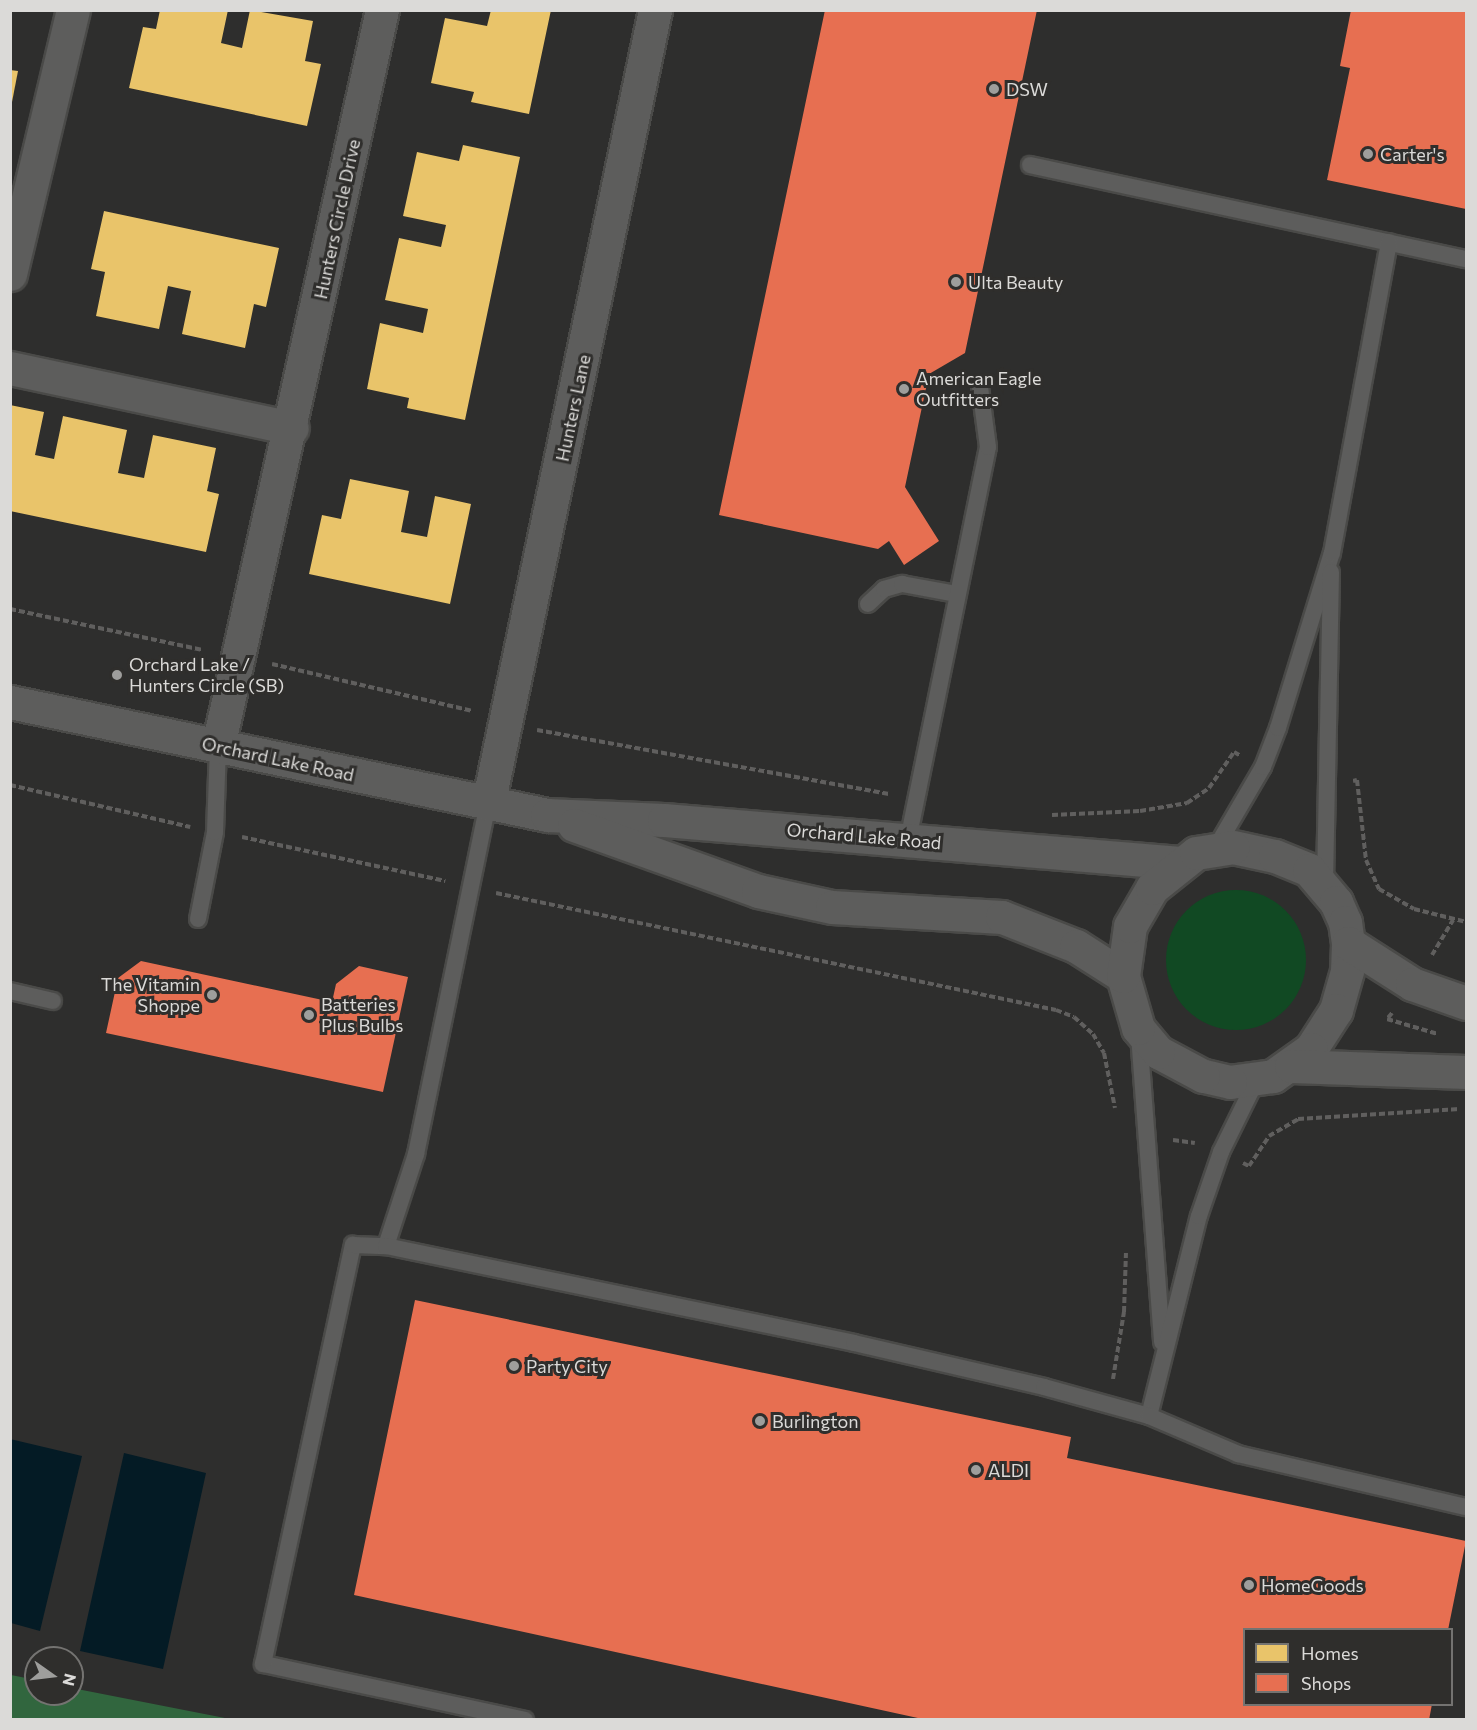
<!DOCTYPE html>
<html>
<head>
<meta charset="utf-8">
<style>
	body { margin:0 }
	#map { position:relative; width:1477px; height:1730px; overflow:hidden; background:#2e2e2d; font-family:Commissioner,sans-serif }
	div>[style] { position:absolute }
	.green>* { inset:0; background:#114923 }
	.round { border-radius:50% }
	.forest>* { inset:0; background:#31663e }
	.water>* { inset:0; background:#041b25 }
	.homes>* { inset:0; background:#e9c46a }
	.shops>* { inset:0; background:#e76f51 }
	.path>* { height:4px; margin-top:-2px; transform-origin:0; background:repeating-linear-gradient(90deg,#605f5e 0 6px,transparent 0 9px) }
	.roads { filter:drop-shadow(2px 0 #4a4a48) drop-shadow(-2px 0 #4a4a48) drop-shadow(0 2px #4a4a48) drop-shadow(0 -2px #4a4a48) }
	.service>* { height:16px; margin:-8px; padding:0 8px; transform-origin:8px; border-radius:8px; background:#5d5d5c }
	.minor>* { height:33px; margin:-16.5px; padding:0 16.5px; transform-origin:16.5px; border-radius:16.5px; background:#5d5d5c }
	.secondary>* { height:33px; margin:-16.5px; padding:0 16.5px; transform-origin:16.5px; border-radius:16.5px; background:#5d5d5c }
	.dots>* { width:16px; height:16px; translate:-50% -50%; box-sizing:border-box; border:3px solid #2f2e2c; border-radius:50% }
	span { translate:-50% -50%; white-space:nowrap; text-align:center; line-height:1.15; -webkit-text-stroke:6px #2f2e2c; paint-order:stroke }
	.poi-label { font-size:18px; color:#dbdad8 }
	.left { translate:0 -50%; text-align:left }
	.right { translate:-100% -50%; text-align:right }
	.street-label { font-size:18px; color:#dbdad8 }
	.frame { position:absolute; inset:0; border:12px solid #dbdad8; pointer-events:none }
	.legend { position:absolute; left:1243px; top:1628px; width:210px; height:78px; box-sizing:border-box; background:#2f2e2c; border:2px solid #747371; margin:0; padding:8px 10px; list-style:none; font-size:18px; color:#dbdad8 }
	.legend li { display:flex; align-items:center; gap:12px; height:30px }
	.legend b { width:30px; border:2px solid #747371 }
	.north { position:absolute; left:24px; top:1646px; width:60px; height:60px; box-sizing:border-box; background:#2f2e2c; border:2px solid #747371; border-radius:50%; rotate:104deg; font-size:16px; font-weight:700; line-height:24px; text-align:center; color:#dbdad8 }
	.north::after { content:''; display:block; margin:auto; width:21px; height:27px; background:#9e9e9c; clip-path:polygon(50% 0,100% 100%,50% 72%,0 100%) }
</style>
</head>
<body>
<div id="map">
	<div class="green">
		<div class="round" style="left:1166px;top:890px;width:140px;height:140px"></div>
	</div>
	<div class="forest">
		<div style="clip-path:polygon(11px 1675px,36px 1680px,36px 1694px,72px 1694px,72px 1688px,230px 1719px,11px 1719px)"></div>
	</div>
	<div class="water">
		<div style="clip-path:polygon(10px 1439px,82px 1456px,40px 1631px,11px 1623px)"></div>
		<div style="clip-path:polygon(124px 1453px,206px 1473px,163px 1669px,80px 1651px)"></div>
	</div>
	<div class="homes">
		<div style="clip-path:polygon(160px 10px,228px 10px,221px 43px,242px 48px,250px 10px,313px 21px,305px 61px,321px 64px,307px 126px,129px 88px,143px 27px,156px 29px)"></div>
		<div style="clip-path:polygon(491px 10px,551px 10px,529px 114px,471px 102px,474px 92px,431px 83px,445px 18px,487px 26px)"></div>
		<div style="clip-path:polygon(10px 70px,18px 71px,12px 102px,10px 102px)"></div>
		<div style="clip-path:polygon(463px 145px,520px 157px,465px 420px,407px 408px,409px 398px,367px 389px,380px 323px,423px 333px,428px 309px,385px 300px,399px 238px,441px 247px,446px 225px,403px 216px,417px 152px,459px 161px)"></div>
		<div style="clip-path:polygon(104px 211px,279px 248px,266px 307px,254px 304px,245px 348px,182px 334px,191px 291px,168px 286px,159px 329px,96px 316px,105px 272px,91px 269px)"></div>
		<div style="clip-path:polygon(10px 405px,44px 412px,35px 455px,54px 459px,63px 416px,127px 430px,118px 473px,144px 478px,153px 435px,216px 448px,207px 491px,219px 494px,206px 552px,10px 511px)"></div>
		<div style="clip-path:polygon(350px 479px,409px 491px,401px 532px,427px 537px,435px 496px,471px 504px,450px 604px,309px 574px,322px 515px,341px 519px)"></div>
	</div>
	<div class="shops">
		<div style="clip-path:polygon(825px 10px,1037px 10px,965px 353px,929px 374px,905px 487px,939px 541px,904px 565px,889px 541px,878px 549px,719px 515px)"></div>
		<div style="clip-path:polygon(1351px 10px,1466px 10px,1466px 209px,1327px 180px,1350px 68px,1340px 66px)"></div>
		<div style="clip-path:polygon(141px 961px,332px 1002px,336px 984px,359px 966px,408px 977px,383px 1092px,106px 1033px,118px 978px)"></div>
		<div style="clip-path:polygon(415px 1300px,1071px 1437px,1067px 1458px,1466px 1541px,1448px 1630px,1244px 1630px,1244px 1704px,1432px 1704px,1429px 1720px,927px 1720px,354px 1595px)"></div>
	</div>
	<div class="path">
		<div style="left:10px;top:609px;width:197px;rotate:12deg"></div>
		<div style="left:272px;top:664px;width:206px;rotate:13.2deg"></div>
		<div style="left:537px;top:730px;width:359px;rotate:10.3deg"></div>
		<div style="left:1353px;top:781px;width:4px;rotate:-14deg"></div>
		<div style="left:1357px;top:780px;width:81px;rotate:83.6deg"></div>
		<div style="left:1366px;top:860px;width:32px;rotate:66deg"></div>
		<div style="left:1379px;top:889px;width:40px;rotate:29.7deg"></div>
		<div style="left:1414px;top:909px;width:54px;rotate:14deg"></div>
		<div style="left:10px;top:785px;width:185px;rotate:13.1deg"></div>
		<div style="left:1052px;top:815px;width:88px;rotate:-2.6deg"></div>
		<div style="left:1140px;top:811px;width:48px;rotate:-9.7deg"></div>
		<div style="left:1187px;top:803px;width:27px;rotate:-34deg"></div>
		<div style="left:1209px;top:788px;width:44px;rotate:-55.2deg"></div>
		<div style="left:1234px;top:752px;width:8px;rotate:30deg"></div>
		<div style="left:242px;top:837px;width:208px;rotate:12.2deg"></div>
		<div style="left:496px;top:893px;width:572px;rotate:11.8deg"></div>
		<div style="left:1056px;top:1010px;width:19px;rotate:21deg"></div>
		<div style="left:1074px;top:1017px;width:25px;rotate:42deg"></div>
		<div style="left:1093px;top:1034px;width:22px;rotate:60deg"></div>
		<div style="left:1104px;top:1053px;width:56px;rotate:78.7deg"></div>
		<div style="left:1432px;top:955px;width:41px;rotate:-59deg"></div>
		<div style="left:1392px;top:1013px;width:8px;rotate:130deg"></div>
		<div style="left:1387px;top:1019px;width:53px;rotate:16.4deg"></div>
		<div style="left:1173px;top:1140px;width:22px;rotate:8deg"></div>
		<div style="left:1243px;top:1163px;width:7px;rotate:27deg"></div>
		<div style="left:1249px;top:1166px;width:36px;rotate:-56deg"></div>
		<div style="left:1269px;top:1136px;width:34px;rotate:-30deg"></div>
		<div style="left:1298px;top:1119px;width:162px;rotate:-3.5deg"></div>
		<div style="left:1113px;top:1379px;width:68px;rotate:-80.7deg"></div>
		<div style="left:1124px;top:1312px;width:59px;rotate:-88.1deg"></div>
	</div>
	<div class="roads">
		<div class="service">
			<div style="left:1030px;top:165px;width:446px;rotate:12.2deg"></div>
			<div style="left:868px;top:604px;width:22px;rotate:-43deg"></div>
			<div style="left:884px;top:589px;width:19px;rotate:-16deg"></div>
			<div style="left:902px;top:584px;width:56px;rotate:10.3deg"></div>
			<div style="left:908px;top:840px;width:401px;rotate:-78.5deg"></div>
			<div style="left:988px;top:447px;width:61px;rotate:-97.6deg"></div>
			<div style="left:1215px;top:849px;width:95px;rotate:-59.7deg"></div>
			<div style="left:1263px;top:767px;width:42px;rotate:-69deg"></div>
			<div style="left:1278px;top:728px;width:183px;rotate:-72.9deg"></div>
			<div style="left:1332px;top:553px;width:316px;rotate:-79.6deg"></div>
			<div style="left:1325px;top:884px;width:312px;rotate:-88.9deg"></div>
			<div style="left:198px;top:919px;width:89px;rotate:-78.9deg"></div>
			<div style="left:215px;top:832px;width:86px;rotate:-88deg"></div>
			<div style="left:10px;top:991px;width:44px;rotate:13.1deg"></div>
			<div style="left:1139px;top:1035px;width:308px;rotate:85.7deg"></div>
			<div style="left:386px;top:1246px;width:97px;rotate:-71.9deg"></div>
			<div style="left:416px;top:1154px;width:357px;rotate:-78.4deg"></div>
			<div style="left:1149px;top:1416px;width:206px;rotate:-76deg"></div>
			<div style="left:1199px;top:1216px;width:68px;rotate:-71deg"></div>
			<div style="left:1221px;top:1152px;width:79px;rotate:-63.8deg"></div>
			<div style="left:525px;top:1720px;width:268px;rotate:-167.9deg"></div>
			<div style="left:263px;top:1664px;width:429px;rotate:-77.9deg"></div>
			<div style="left:353px;top:1245px;width:33px;rotate:2deg"></div>
			<div style="left:386px;top:1246px;width:478px;rotate:11.7deg"></div>
			<div style="left:854px;top:1343px;width:195px;rotate:13deg"></div>
			<div style="left:1044px;top:1387px;width:109px;rotate:15.4deg"></div>
			<div style="left:1149px;top:1416px;width:97px;rotate:23.1deg"></div>
			<div style="left:1238px;top:1454px;width:234px;rotate:13.1deg"></div>
		</div>
		<div class="minor">
			<div style="left:10px;top:274px;width:271px;rotate:-76.6deg"></div>
			<div style="left:10px;top:368px;width:288px;rotate:12deg"></div>
			<div style="left:218px;top:746px;width:754px;rotate:-77.44deg"></div>
			<div style="left:488px;top:804px;width:811px;rotate:-78.12deg"></div>
		</div>
		<div class="secondary">
			<div style="left:10px;top:702px;width:549px;rotate:11.88deg"></div>
			<div style="left:547px;top:815px;width:117px;rotate:2.4deg"></div>
			<div style="left:664px;top:820px;width:518px;rotate:4.76deg"></div>
			<div style="left:574px;top:825px;width:195px;rotate:19.7deg"></div>
			<div style="left:758px;top:891px;width:76px;rotate:12.2deg"></div>
			<div style="left:832px;top:907px;width:170px;rotate:3.4deg"></div>
			<div style="left:1002px;top:917px;width:79px;rotate:21.4deg"></div>
			<div style="left:1076px;top:946px;width:56px;rotate:32.6deg"></div>
			<div style="left:1233px;top:847px;width:43px;rotate:12.1deg"></div>
			<div style="left:1275px;top:856px;width:37px;rotate:22deg"></div>
			<div style="left:1309px;top:870px;width:42px;rotate:49.8deg"></div>
			<div style="left:1336px;top:902px;width:22px;rotate:66deg"></div>
			<div style="left:1345px;top:922px;width:21px;rotate:82deg"></div>
			<div style="left:1348px;top:943px;width:28px;rotate:92deg"></div>
			<div style="left:1347px;top:971px;width:41px;rotate:105.8deg"></div>
			<div style="left:1336px;top:1010px;width:46px;rotate:122.7deg"></div>
			<div style="left:1311px;top:1049px;width:47px;rotate:144.6deg"></div>
			<div style="left:1273px;top:1076px;width:43px;rotate:172.1deg"></div>
			<div style="left:1230px;top:1082px;width:28px;rotate:-167deg"></div>
			<div style="left:1203px;top:1076px;width:51px;rotate:-151.9deg"></div>
			<div style="left:1158px;top:1052px;width:31px;rotate:-130deg"></div>
			<div style="left:1138px;top:1028px;width:54px;rotate:-106.1deg"></div>
			<div style="left:1123px;top:976px;width:50px;rotate:-82deg"></div>
			<div style="left:1130px;top:926px;width:44px;rotate:-59.9deg"></div>
			<div style="left:1152px;top:888px;width:56px;rotate:-38.5deg"></div>
			<div style="left:1196px;top:853px;width:37px;rotate:-9deg"></div>
			<div style="left:1348px;top:943px;width:76px;rotate:32.6deg"></div>
			<div style="left:1412px;top:984px;width:57px;rotate:19.4deg"></div>
			<div style="left:1291px;top:1066px;width:175px;rotate:2deg"></div>
		</div>
	</div>
	<div class="dots">
		<div style="left:994px;top:89px;background:#9e9e9c"></div>
		<div style="left:1368px;top:154px;background:#9e9e9c"></div>
		<div style="left:956px;top:282px;background:#9e9e9c"></div>
		<div style="left:904px;top:389px;background:#9e9e9c"></div>
		<div style="left:117px;top:675px;background:#9e9e9c"></div>
		<div style="left:212px;top:995px;background:#9e9e9c"></div>
		<div style="left:309px;top:1015px;background:#9e9e9c"></div>
		<div style="left:514px;top:1366px;background:#9e9e9c"></div>
		<div style="left:760px;top:1421px;background:#9e9e9c"></div>
		<div style="left:976px;top:1470px;background:#9e9e9c"></div>
		<div style="left:1249px;top:1585px;background:#9e9e9c"></div>
	</div>
	<div class="poi-label">
		<span class="left" style="left:1006px;top:89px">DSW</span>
		<span class="left" style="left:1380px;top:154px">Carter's</span>
		<span class="left" style="left:968px;top:282px">Ulta Beauty</span>
		<span class="left" style="left:916px;top:389px">American Eagle<br>Outfitters</span>
		<span class="left" style="left:129px;top:675px">Orchard Lake /<br>Hunters Circle (SB)</span>
		<span class="right" style="left:200px;top:995px">The Vitamin<br>Shoppe</span>
		<span class="left" style="left:321px;top:1015px">Batteries<br>Plus Bulbs</span>
		<span class="left" style="left:526px;top:1366px">Party City</span>
		<span class="left" style="left:772px;top:1421px">Burlington</span>
		<span class="left" style="left:988px;top:1470px">ALDI</span>
		<span class="left" style="left:1261px;top:1585px">HomeGoods</span>
	</div>
	<div class="street-label">
		<span style="left:337px;top:219px;rotate:-78deg">Hunters Circle Drive</span>
		<span style="left:573px;top:408px;rotate:-78deg">Hunters Lane</span>
		<span style="left:278px;top:759px;rotate:12deg">Orchard Lake Road</span>
		<span style="left:864px;top:836px;rotate:5deg">Orchard Lake Road</span>
	</div>
	<div class="frame"></div>
	<ul class="legend">
	<li><b style="height:16px;background:#e9c46a"></b>Homes</li>
	<li><b style="height:16px;background:#e76f51"></b>Shops</li>
	</ul>
	<div class="north">N</div>
</div>
</body>
</html>
